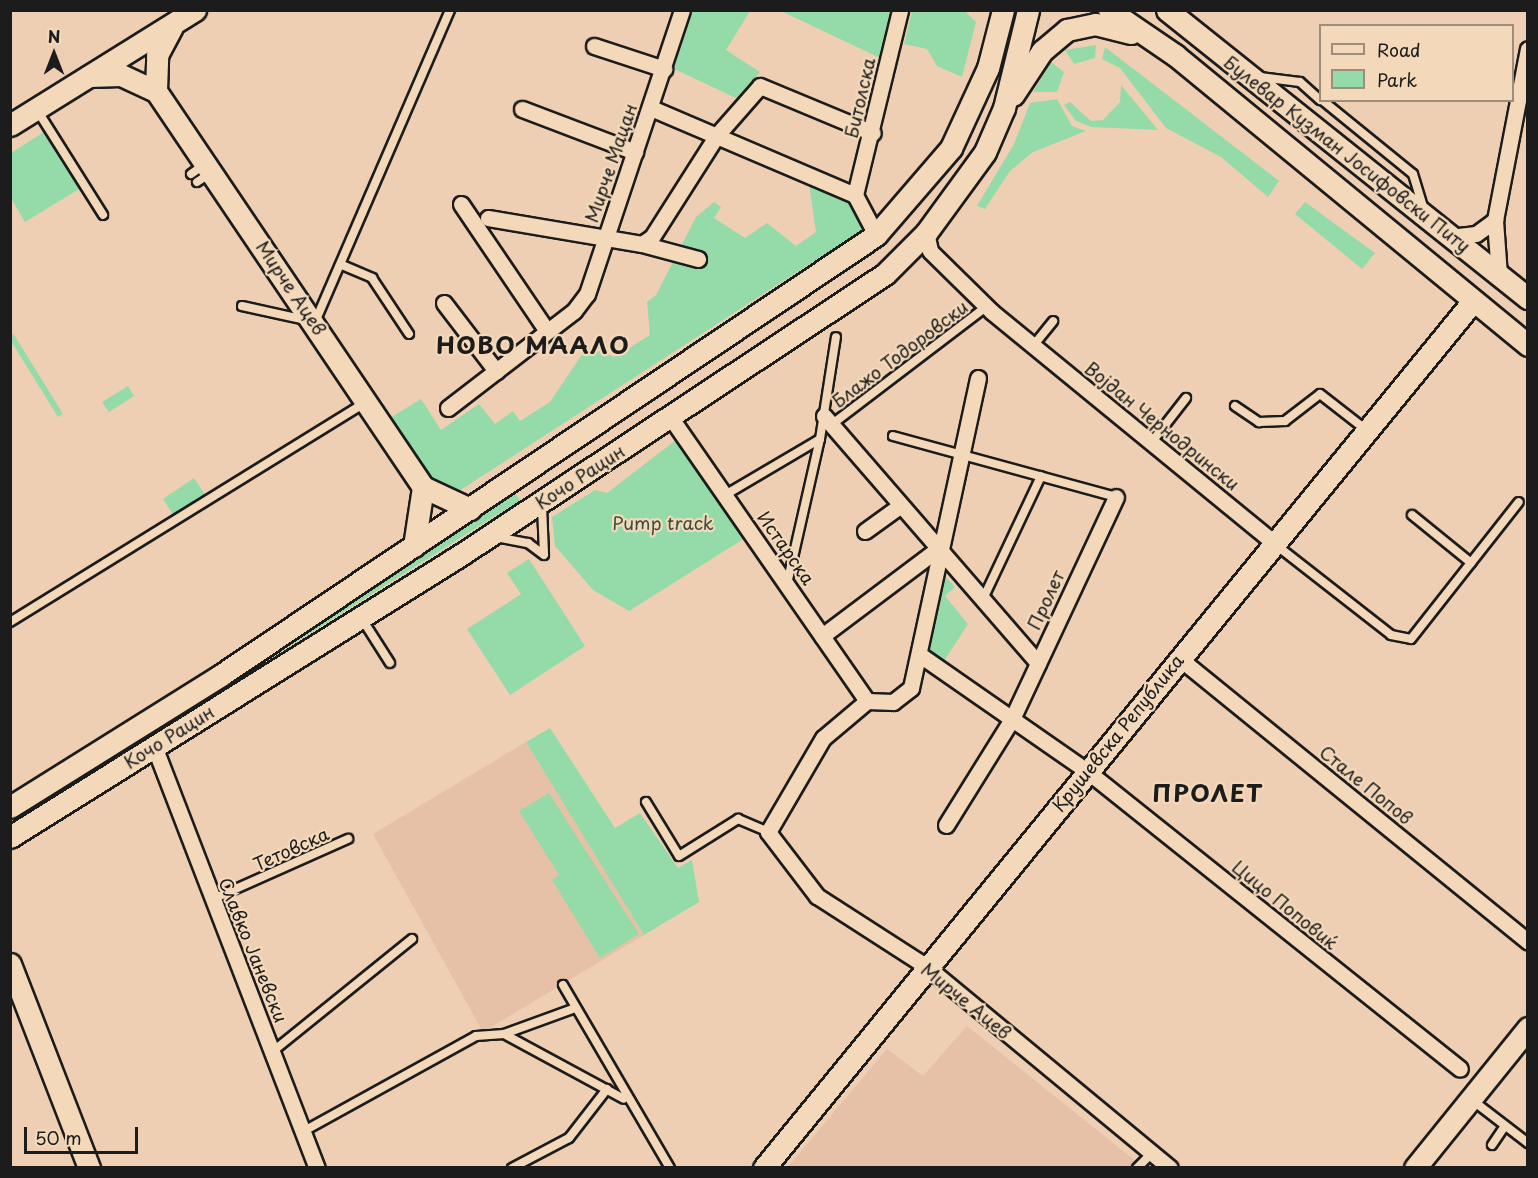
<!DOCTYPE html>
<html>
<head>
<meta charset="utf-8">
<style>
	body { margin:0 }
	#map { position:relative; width:1538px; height:1178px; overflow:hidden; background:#efcfb3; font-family:"Playpen Sans",sans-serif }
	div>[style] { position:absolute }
	.built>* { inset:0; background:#e6c0a7 }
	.green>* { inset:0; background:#94dba9 }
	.roads { filter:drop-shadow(2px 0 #1c1c1c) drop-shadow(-2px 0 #1c1c1c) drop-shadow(0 2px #1c1c1c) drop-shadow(0 -2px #1c1c1c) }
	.lane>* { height:8px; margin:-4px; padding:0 4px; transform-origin:4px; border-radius:4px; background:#f3d9ba }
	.street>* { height:15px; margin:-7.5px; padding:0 7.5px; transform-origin:7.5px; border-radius:7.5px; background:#f3d9ba }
	.secondary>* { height:21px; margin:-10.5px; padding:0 10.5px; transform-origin:10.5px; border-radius:10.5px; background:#f3d9ba }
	span { translate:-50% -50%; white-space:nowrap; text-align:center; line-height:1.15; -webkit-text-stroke:4.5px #f3d9ba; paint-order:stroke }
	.street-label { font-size:18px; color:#1c1c1c }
	.park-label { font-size:18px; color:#3a4c3f }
	.district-label { font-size:24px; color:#1c1c1c; font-weight:700; letter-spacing:1.5px }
	.frame { position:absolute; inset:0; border:12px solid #1c1c1c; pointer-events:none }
	.legend { position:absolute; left:1319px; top:24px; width:195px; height:78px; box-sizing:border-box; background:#f3d9ba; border:2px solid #9d8d7b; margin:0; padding:8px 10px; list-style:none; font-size:18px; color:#1c1c1c }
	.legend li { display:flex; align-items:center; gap:12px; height:30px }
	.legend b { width:30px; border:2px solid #9d8d7b }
	.north { position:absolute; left:24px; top:24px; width:60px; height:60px; -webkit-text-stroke:4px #f3d9ba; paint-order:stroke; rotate:0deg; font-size:16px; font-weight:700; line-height:24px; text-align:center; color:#1c1c1c }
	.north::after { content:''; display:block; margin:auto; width:21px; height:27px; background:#1c1c1c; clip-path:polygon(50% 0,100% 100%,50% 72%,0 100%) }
	.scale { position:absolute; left:24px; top:1127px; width:114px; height:27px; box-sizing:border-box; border:3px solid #1c1c1c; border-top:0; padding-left:8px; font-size:18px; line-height:21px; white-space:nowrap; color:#1c1c1c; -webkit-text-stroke:4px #f3d9ba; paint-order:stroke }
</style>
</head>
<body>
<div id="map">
	<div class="built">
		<div style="clip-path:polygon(526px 742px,644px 935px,483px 1032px,373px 834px)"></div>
		<div style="clip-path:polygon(967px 1026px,1143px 1167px,787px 1168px,887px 1049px,923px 1076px)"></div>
	</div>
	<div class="green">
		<div style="clip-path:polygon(692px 11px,750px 11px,726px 50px,760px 72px,736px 98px,672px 68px)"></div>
		<div style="clip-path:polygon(781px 11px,890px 11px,880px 58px)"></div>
		<div style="clip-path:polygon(912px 11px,965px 11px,976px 22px,962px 77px,937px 66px,927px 49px,904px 44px)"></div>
		<div style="clip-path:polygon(1096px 45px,1095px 58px,1074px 64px,1065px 50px)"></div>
		<div style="clip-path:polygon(1105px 47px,1279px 181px,1268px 197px,1221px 157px,1166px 128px,1120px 68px,1102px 59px)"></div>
		<div style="clip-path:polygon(1051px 62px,1064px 72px,1057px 92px,1033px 92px)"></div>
		<div style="clip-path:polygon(1121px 85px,1158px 130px,1091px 127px,1076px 121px,1064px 105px,1070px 102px,1091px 121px,1103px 120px,1120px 102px)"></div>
		<div style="clip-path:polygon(1057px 99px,1072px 126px,1086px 131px,1033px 152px,1010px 171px,985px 209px,977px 206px,1014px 144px,1030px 103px)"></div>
		<div style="clip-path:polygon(44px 132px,79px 189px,25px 222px,11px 198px,11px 153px)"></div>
		<div style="clip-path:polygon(809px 184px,851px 202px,863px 219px,862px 230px,459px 491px,436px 484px,390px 418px,421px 399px,441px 430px,479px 404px,495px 424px,513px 411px,520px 421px,550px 402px,587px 347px,615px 357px,650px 335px,647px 302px,656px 295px,696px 217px,714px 202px,721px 207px,714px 218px,745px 238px,767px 223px,796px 246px,816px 232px)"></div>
		<div style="clip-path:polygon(1305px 202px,1375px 253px,1362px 269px,1295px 214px)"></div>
		<div style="clip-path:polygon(13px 333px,63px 414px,58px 417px,11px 341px)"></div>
		<div style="clip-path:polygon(128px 386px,134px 396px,109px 412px,102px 402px)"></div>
		<div style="clip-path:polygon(676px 440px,745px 538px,629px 611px,593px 590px,555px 546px,552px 517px,595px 490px,607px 493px)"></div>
		<div style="clip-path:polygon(194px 478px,206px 496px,174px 516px,163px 499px)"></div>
		<div style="clip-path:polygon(515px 493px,520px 500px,15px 821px,11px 817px)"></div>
		<div style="clip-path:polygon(529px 559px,585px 646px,510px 695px,467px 629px,521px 594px,507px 573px)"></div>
		<div style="clip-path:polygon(947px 578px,955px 587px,945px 596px,968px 624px,942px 664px,925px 653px,940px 579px)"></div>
		<div style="clip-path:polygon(550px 728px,615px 828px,640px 813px,678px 868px,692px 860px,699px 902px,644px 935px,526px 742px)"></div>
		<div style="clip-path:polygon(549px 793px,639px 934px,600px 958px,552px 880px,559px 875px,519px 811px)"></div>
	</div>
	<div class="roads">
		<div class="lane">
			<div style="left:1260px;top:77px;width:40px;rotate:7.1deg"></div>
			<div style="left:1300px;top:82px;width:27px;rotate:42deg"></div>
			<div style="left:1322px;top:100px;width:117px;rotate:39.1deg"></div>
			<div style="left:1413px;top:174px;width:38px;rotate:73deg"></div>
			<div style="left:37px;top:110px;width:124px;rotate:57.8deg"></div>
			<div style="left:191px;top:174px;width:16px;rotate:-35deg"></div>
			<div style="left:197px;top:182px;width:17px;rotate:-33deg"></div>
			<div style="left:342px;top:265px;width:33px;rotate:23deg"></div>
			<div style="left:372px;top:278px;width:67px;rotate:56.5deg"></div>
			<div style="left:242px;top:306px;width:75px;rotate:12.4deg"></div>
			<div style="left:315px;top:322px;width:340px;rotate:-66.6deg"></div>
			<div style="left:1033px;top:346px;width:32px;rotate:-51deg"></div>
			<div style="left:1235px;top:406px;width:29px;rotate:34deg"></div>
			<div style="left:1259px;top:422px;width:26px;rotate:-2deg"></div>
			<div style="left:1285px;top:421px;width:44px;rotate:-37.6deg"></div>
			<div style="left:1320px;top:394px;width:57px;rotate:37.9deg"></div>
			<div style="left:831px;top:425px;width:196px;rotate:-37.3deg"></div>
			<div style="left:893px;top:436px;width:231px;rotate:15.3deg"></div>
			<div style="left:1151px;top:443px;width:57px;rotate:-52.1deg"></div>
			<div style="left:725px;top:495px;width:110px;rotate:-30.5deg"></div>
			<div style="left:542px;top:506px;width:48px;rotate:87.6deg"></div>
			<div style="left:1412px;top:515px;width:76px;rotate:39.1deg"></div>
			<div style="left:496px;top:537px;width:33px;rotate:11deg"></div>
			<div style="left:528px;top:543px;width:20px;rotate:37deg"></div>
			<div style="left:1276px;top:545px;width:146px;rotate:38deg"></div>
			<div style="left:1391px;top:635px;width:20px;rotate:11deg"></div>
			<div style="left:1411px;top:639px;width:174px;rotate:-51.8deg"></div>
			<div style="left:787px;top:584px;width:149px;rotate:-77.2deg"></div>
			<div style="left:820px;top:439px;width:103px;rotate:-81.1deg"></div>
			<div style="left:982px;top:601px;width:138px;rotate:-64.7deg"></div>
			<div style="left:362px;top:619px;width:52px;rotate:57.5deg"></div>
			<div style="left:10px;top:622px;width:417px;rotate:-31.7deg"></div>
			<div style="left:646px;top:802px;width:63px;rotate:58.6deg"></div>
			<div style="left:679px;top:856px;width:70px;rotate:-32.1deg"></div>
			<div style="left:738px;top:819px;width:33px;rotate:23deg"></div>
			<div style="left:213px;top:899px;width:148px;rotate:-24deg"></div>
			<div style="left:563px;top:985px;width:212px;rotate:59.7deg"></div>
			<div style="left:504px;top:1034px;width:136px;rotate:28.4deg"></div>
			<div style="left:272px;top:1052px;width:180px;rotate:-38.9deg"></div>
			<div style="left:1472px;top:1100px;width:71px;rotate:37.5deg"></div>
			<div style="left:304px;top:1131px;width:196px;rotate:-28.9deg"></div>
			<div style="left:476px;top:1036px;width:28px;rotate:-4deg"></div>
			<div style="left:504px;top:1034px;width:76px;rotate:-20.1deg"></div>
			<div style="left:1492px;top:1145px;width:23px;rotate:-56deg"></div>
			<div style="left:512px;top:1168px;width:64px;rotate:-27.8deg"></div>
			<div style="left:569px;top:1138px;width:62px;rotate:-52.2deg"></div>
			<div style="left:1137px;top:1168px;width:21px;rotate:-45deg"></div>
		</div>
		<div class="street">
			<div style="left:594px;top:46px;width:74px;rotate:18.2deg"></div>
			<div style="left:651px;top:108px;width:222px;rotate:23.1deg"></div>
			<div style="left:855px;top:195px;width:45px;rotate:62.3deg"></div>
			<div style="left:522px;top:109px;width:121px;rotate:20.8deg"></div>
			<div style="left:855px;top:195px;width:190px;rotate:-76.3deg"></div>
			<div style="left:461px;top:204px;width:153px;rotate:55.9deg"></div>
			<div style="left:488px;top:218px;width:156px;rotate:9.6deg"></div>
			<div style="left:642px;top:244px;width:12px;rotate:-35deg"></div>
			<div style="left:652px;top:237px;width:121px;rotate:-57.5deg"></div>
			<div style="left:717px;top:135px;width:65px;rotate:-48.7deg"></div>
			<div style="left:760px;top:86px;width:122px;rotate:22.6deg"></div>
			<div style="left:926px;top:233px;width:18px;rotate:77deg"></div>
			<div style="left:930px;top:251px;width:87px;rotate:44.5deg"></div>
			<div style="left:992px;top:312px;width:363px;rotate:39.3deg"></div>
			<div style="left:1450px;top:237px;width:26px;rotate:-7deg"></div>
			<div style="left:1476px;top:234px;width:24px;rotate:-36deg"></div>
			<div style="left:642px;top:244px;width:58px;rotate:15deg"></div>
			<div style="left:1499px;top:275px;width:55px;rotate:-94.2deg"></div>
			<div style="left:1495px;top:220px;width:174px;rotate:-79.1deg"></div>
			<div style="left:444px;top:303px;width:86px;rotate:52.6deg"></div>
			<div style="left:978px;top:378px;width:317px;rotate:102.2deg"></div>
			<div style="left:911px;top:688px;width:23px;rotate:142deg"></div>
			<div style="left:893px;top:702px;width:26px;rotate:-178deg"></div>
			<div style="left:867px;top:701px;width:57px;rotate:139.9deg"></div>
			<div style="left:823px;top:738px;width:109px;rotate:120.3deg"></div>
			<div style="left:768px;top:832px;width:81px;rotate:52.6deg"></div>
			<div style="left:817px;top:896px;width:131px;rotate:32.8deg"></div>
			<div style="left:927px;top:967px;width:315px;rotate:39.6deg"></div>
			<div style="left:448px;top:408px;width:159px;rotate:-37.6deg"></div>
			<div style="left:574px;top:311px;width:21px;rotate:-53deg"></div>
			<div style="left:587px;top:294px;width:299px;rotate:-71.5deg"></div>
			<div style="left:824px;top:416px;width:327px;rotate:49.1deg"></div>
			<div style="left:671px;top:418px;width:344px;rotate:55.3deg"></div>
			<div style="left:865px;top:531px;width:44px;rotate:-35.8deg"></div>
			<div style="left:822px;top:636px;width:146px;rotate:-36.9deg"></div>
			<div style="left:920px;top:655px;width:203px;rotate:34.8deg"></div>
			<div style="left:1087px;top:771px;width:477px;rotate:38.6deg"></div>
			<div style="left:1179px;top:658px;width:450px;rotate:39.1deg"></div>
			<div style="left:154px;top:746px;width:452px;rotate:68.9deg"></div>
			<div style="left:946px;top:825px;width:125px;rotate:-58.1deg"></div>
			<div style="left:1012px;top:719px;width:245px;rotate:-64.9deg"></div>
		</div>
		<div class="secondary">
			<div style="left:1109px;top:10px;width:80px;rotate:34.3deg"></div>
			<div style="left:1175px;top:55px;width:457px;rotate:39.4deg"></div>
			<div style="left:1167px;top:10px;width:462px;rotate:38.6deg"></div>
			<div style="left:89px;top:76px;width:32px;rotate:-2deg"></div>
			<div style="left:121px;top:75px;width:38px;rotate:25deg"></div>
			<div style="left:156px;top:91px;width:478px;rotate:56deg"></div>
			<div style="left:423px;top:487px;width:52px;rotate:25.1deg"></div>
			<div style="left:156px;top:91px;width:36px;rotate:-88deg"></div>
			<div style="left:157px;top:55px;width:32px;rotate:-62deg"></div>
			<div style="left:1013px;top:95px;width:53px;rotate:-56.6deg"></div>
			<div style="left:1042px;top:51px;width:33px;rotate:-40deg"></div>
			<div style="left:1067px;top:30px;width:29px;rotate:-12deg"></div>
			<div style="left:1095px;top:24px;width:37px;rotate:14deg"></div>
			<div style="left:10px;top:125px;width:218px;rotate:-31.9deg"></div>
			<div style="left:414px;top:546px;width:60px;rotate:-81.3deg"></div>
			<div style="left:10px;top:807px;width:249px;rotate:-32deg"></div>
			<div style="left:221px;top:675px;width:789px;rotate:-33.89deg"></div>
			<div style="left:876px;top:235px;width:115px;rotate:-49.2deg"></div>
			<div style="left:951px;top:148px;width:88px;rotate:-65.2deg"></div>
			<div style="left:988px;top:68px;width:60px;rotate:-75.5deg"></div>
			<div style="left:10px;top:837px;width:533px;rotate:-32.05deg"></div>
			<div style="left:462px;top:554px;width:507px;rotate:-33.5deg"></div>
			<div style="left:885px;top:274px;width:58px;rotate:-45deg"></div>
			<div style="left:926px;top:233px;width:100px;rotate:-53.9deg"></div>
			<div style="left:985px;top:152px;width:48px;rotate:-66.6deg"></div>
			<div style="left:1004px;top:108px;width:101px;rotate:-76.2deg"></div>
			<div style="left:10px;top:964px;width:219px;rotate:68.8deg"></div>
			<div style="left:764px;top:1168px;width:1120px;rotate:-50.72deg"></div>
			<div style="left:1415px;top:1168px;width:180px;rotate:-51.1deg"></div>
		</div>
	</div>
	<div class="street-label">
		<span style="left:860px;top:98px;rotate:-77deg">Битолска</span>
		<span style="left:1347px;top:154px;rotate:38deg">Булевар Кузман Јосифовски Питу</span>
		<span style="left:611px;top:163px;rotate:-71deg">Мирче Мацан</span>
		<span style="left:291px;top:288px;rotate:56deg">Мирче Ацев</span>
		<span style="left:900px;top:354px;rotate:-37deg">Блажо Тодоровски</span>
		<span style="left:1162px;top:426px;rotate:39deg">Војдан Чернодрински</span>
		<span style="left:580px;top:477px;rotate:-33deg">Кочо Рацин</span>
		<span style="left:786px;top:548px;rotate:55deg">Истарска</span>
		<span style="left:1046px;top:600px;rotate:-65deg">Пролет</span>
		<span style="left:1118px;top:733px;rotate:-51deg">Крушевска Република</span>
		<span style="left:169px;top:737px;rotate:-32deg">Кочо Рацин</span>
		<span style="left:1366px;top:785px;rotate:39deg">Стале Попов</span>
		<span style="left:291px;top:849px;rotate:-24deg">Тетовска</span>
		<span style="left:1285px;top:905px;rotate:39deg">Цицо Поповиќ</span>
		<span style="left:253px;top:950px;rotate:68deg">Славко Јаневски</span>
		<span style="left:966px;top:1001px;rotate:39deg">Мирче Ацев</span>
	</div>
	<div class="park-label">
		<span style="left:663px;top:523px">Pump track</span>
	</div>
	<div class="district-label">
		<span style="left:533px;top:345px">НОВО МААЛО</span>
		<span style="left:1208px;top:793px">ПРОЛЕТ</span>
	</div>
	<div class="frame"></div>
	<ul class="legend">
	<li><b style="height:8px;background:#f3d9ba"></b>Road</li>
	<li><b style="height:16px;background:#94dba9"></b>Park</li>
	</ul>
	<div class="north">N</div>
	<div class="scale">50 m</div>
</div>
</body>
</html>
